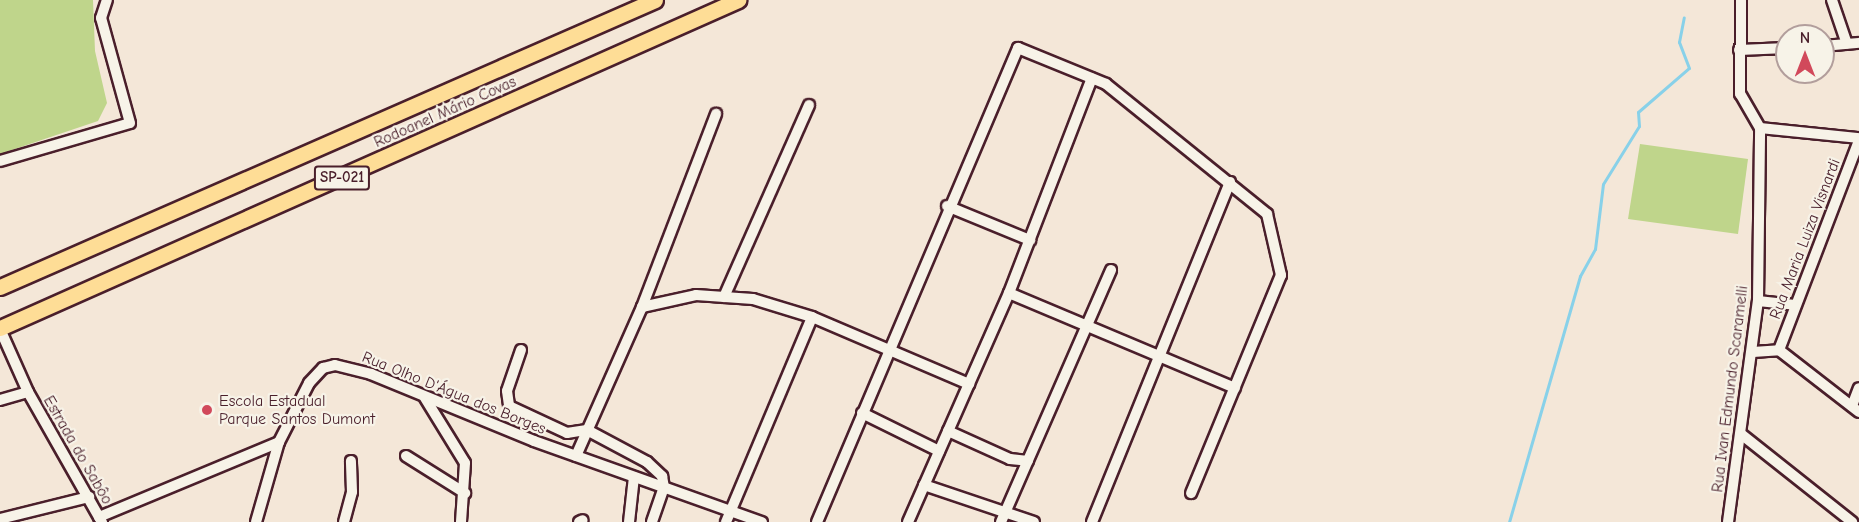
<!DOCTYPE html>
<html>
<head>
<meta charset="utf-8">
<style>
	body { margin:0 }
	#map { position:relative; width:1859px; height:522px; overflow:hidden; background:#f4e7d8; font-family:"Comic Neue",sans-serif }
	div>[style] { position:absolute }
	.green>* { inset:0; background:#bfd58b }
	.stream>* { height:3px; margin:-1.5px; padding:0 1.5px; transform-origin:1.5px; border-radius:1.5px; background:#88d1e9 }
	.roads { filter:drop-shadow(2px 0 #4a1f2b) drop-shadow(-2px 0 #4a1f2b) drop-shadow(0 2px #4a1f2b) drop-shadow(0 -2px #4a1f2b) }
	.minor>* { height:10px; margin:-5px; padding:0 5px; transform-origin:5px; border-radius:5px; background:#f7f3e8 }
	.highway>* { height:15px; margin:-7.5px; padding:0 7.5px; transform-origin:7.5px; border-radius:7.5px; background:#fedd96 }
	.dots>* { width:16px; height:16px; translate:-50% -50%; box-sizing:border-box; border:3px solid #f7f3e8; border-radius:50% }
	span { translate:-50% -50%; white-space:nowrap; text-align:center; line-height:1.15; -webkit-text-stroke:4.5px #f7f3e8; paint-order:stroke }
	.shield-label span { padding:2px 4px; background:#f7f3e8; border:2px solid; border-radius:4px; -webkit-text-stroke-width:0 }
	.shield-label { font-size:15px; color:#4a1f2b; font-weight:700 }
	.street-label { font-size:16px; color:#4a1f2b }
	.poi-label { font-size:16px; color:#4a1f2b }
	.left { translate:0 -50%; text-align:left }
	.north { position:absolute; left:1775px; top:24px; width:60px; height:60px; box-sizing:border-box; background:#f7f3e8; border:2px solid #b29e9c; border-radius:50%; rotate:0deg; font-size:16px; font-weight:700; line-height:24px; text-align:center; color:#4a1f2b }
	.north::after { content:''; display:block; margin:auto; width:21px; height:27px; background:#d1495b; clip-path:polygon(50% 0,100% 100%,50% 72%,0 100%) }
</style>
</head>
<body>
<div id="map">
	<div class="green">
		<div style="clip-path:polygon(0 0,93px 0,95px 51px,107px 103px,98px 121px,0 154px)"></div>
		<div style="clip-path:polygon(1640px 144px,1748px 159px,1738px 234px,1628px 219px)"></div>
	</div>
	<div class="stream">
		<div style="left:1509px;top:522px;width:256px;rotate:-73.9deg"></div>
		<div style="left:1580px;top:276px;width:31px;rotate:-61deg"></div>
		<div style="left:1595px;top:249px;width:65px;rotate:-83deg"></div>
		<div style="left:1603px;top:184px;width:68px;rotate:-58.2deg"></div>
		<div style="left:1639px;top:126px;width:14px;rotate:-94deg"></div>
		<div style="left:1638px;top:112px;width:67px;rotate:-40.8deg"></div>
		<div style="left:1689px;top:68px;width:28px;rotate:-111deg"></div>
		<div style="left:1679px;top:42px;width:25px;rotate:-79deg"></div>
	</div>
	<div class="roads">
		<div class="minor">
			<div style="left:1832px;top:0;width:46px;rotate:71.2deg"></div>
			<div style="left:1823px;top:46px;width:36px;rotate:-5deg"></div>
			<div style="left:1739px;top:50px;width:48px;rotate:-2.4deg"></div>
			<div style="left:1760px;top:128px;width:100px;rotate:5.8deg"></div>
			<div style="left:0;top:161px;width:135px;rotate:-16.3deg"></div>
			<div style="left:130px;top:123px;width:109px;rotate:-105.4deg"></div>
			<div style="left:101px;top:18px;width:19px;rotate:-72deg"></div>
			<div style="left:947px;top:206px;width:90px;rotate:22.3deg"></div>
			<div style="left:1009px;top:293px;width:245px;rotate:22.8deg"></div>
			<div style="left:724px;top:297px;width:210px;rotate:-66.1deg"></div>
			<div style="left:1758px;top:301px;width:37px;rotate:6deg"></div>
			<div style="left:642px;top:307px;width:55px;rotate:-12.5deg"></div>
			<div style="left:696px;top:295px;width:57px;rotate:4deg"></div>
			<div style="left:753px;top:299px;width:62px;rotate:17deg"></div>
			<div style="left:812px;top:317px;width:171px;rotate:23.1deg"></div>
			<div style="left:0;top:329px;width:69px;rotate:66deg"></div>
			<div style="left:28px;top:392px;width:150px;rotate:60.4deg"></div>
			<div style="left:521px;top:350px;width:43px;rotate:108.9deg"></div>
			<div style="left:507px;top:391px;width:15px;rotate:82deg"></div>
			<div style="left:509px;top:406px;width:64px;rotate:25deg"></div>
			<div style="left:567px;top:433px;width:20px;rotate:-9deg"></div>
			<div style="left:587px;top:430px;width:68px;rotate:28.1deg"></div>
			<div style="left:647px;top:462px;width:21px;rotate:43deg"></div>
			<div style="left:662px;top:476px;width:11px;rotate:80deg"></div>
			<div style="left:664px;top:487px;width:37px;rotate:109deg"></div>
			<div style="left:1779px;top:350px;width:225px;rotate:-69.1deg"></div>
			<div style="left:1753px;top:352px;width:26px;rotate:-4deg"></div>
			<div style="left:1779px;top:350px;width:101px;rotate:37.8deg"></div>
			<div style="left:425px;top:398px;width:76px;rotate:58.4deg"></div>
			<div style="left:465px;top:463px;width:59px;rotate:93.9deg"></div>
			<div style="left:0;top:400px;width:29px;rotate:-16deg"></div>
			<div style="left:1852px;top:406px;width:19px;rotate:-69deg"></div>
			<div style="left:862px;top:413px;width:86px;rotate:26.3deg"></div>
			<div style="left:948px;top:431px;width:68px;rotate:24.3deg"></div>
			<div style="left:1010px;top:459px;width:18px;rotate:6deg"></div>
			<div style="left:1741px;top:434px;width:142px;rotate:38.4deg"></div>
			<div style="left:406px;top:456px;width:70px;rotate:32.1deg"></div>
			<div style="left:576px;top:456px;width:163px;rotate:-66.1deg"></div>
			<div style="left:642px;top:307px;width:207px;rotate:-69deg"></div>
			<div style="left:924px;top:485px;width:116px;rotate:18.6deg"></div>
			<div style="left:99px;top:517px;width:195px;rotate:-22.6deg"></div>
			<div style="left:279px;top:442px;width:66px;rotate:-63deg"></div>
			<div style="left:309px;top:383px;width:21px;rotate:-47deg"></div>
			<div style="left:323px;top:368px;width:12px;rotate:-14deg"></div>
			<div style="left:335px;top:365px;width:37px;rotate:14deg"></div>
			<div style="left:371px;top:374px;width:176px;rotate:22.3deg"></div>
			<div style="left:534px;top:441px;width:242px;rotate:19.6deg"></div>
			<div style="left:0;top:519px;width:92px;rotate:-13.9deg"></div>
			<div style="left:256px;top:522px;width:83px;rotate:-74deg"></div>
			<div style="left:344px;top:522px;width:31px;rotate:-75deg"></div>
			<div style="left:352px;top:492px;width:31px;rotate:-92deg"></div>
			<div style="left:579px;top:522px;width:4px;rotate:-27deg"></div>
			<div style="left:629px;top:522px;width:45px;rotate:-83.7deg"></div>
			<div style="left:726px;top:522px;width:222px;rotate:-67.2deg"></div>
			<div style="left:817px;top:522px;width:515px;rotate:-67.02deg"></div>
			<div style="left:1018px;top:48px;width:95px;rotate:22.2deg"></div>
			<div style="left:1106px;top:84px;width:207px;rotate:38.9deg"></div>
			<div style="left:1267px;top:214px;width:63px;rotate:77.1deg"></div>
			<div style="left:1281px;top:275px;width:236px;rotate:112.4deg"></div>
			<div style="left:908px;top:522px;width:250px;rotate:-66.2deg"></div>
			<div style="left:1009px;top:293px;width:230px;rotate:-68.9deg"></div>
			<div style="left:1001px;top:522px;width:275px;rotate:-66.4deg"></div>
			<div style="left:1092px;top:522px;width:367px;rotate:-67.9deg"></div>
			<div style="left:1728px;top:522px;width:223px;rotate:-82.3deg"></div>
			<div style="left:1758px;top:301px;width:173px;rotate:-89.3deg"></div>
			<div style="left:1760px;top:128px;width:39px;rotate:-120deg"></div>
			<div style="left:1740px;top:94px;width:94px;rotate:-89.4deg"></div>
		</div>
		<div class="highway">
			<div style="left:0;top:287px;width:715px;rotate:-23.66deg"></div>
			<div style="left:0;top:328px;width:808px;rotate:-23.96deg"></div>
		</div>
	</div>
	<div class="dots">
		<div style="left:207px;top:410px;background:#d1495b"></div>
	</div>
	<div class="shield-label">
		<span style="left:342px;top:178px">SP-021</span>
	</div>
	<div class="street-label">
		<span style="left:445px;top:112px;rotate:-24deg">Rodoanel Mário Covas</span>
		<span style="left:1805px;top:239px;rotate:-69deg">Rua Maria Luiza Visnardi</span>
		<span style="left:1730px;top:389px;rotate:-83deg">Rua Ivan Edmundo Scaramelli</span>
		<span style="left:454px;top:393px;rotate:22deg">Rua Olho D'Água dos Borges</span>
		<span style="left:78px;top:450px;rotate:60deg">Estrada do Sabôo</span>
	</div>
	<div class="poi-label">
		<span class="left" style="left:219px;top:410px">Escola Estadual<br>Parque Santos Dumont</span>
	</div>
	<div class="north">N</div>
</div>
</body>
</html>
